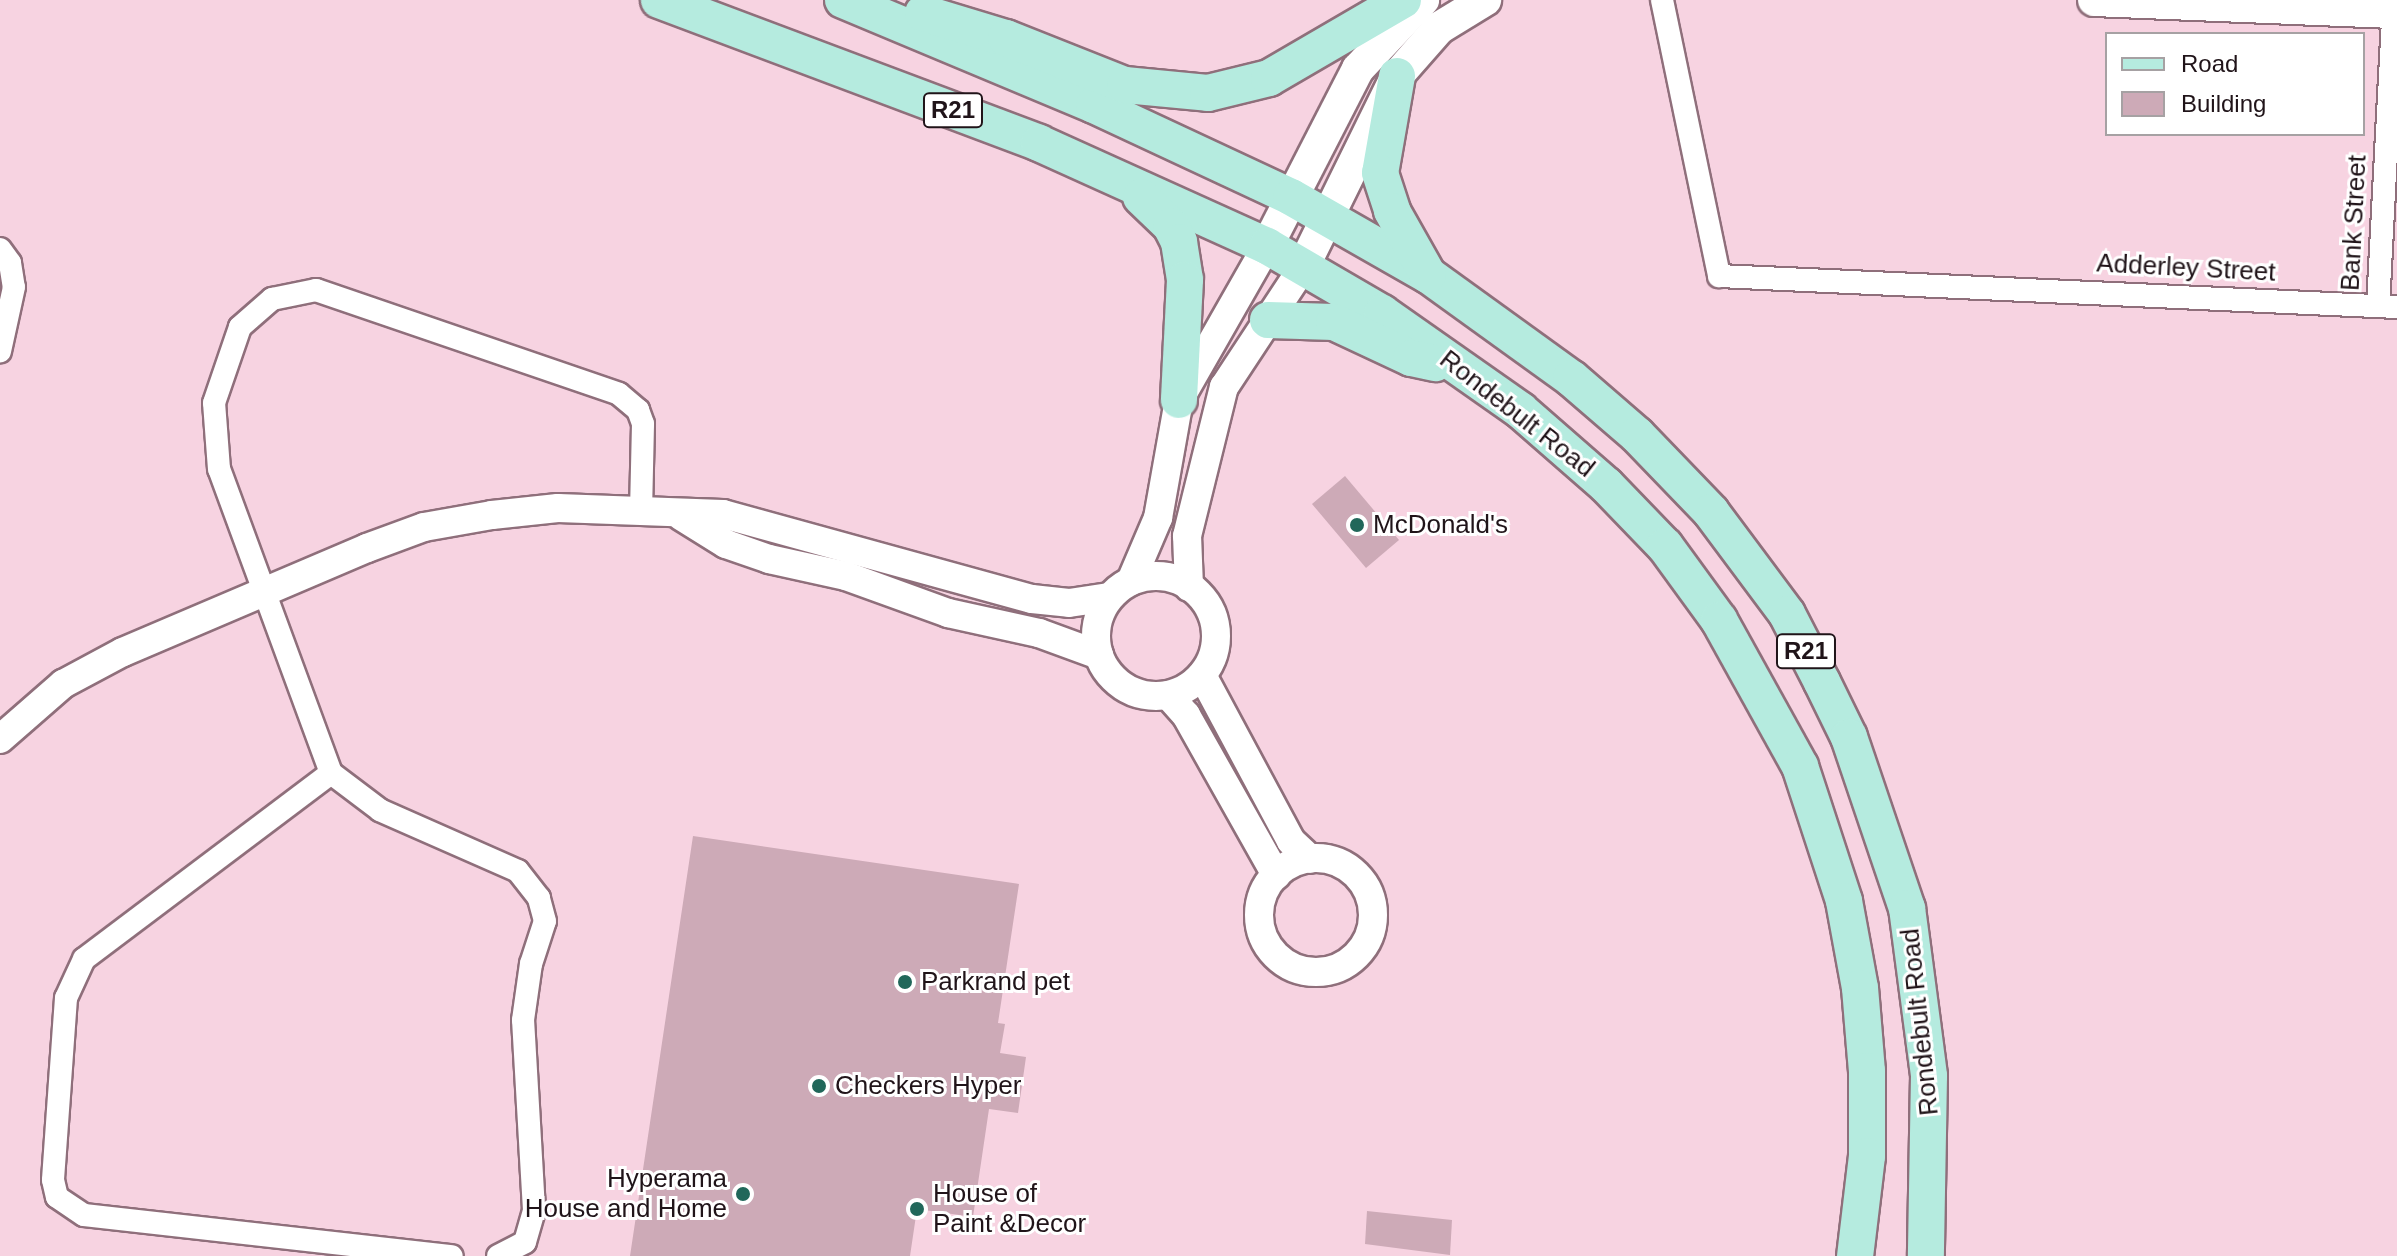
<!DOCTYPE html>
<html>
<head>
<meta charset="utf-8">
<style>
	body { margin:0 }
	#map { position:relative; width:2397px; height:1256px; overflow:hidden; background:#f7d3e1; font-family:Arial,sans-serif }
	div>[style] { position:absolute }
	.building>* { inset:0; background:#cdaab7 }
	.roads { filter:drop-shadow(2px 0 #8f6f7b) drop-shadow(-2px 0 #8f6f7b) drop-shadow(0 2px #8f6f7b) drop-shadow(0 -2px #8f6f7b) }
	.minor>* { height:22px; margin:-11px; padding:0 11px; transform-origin:11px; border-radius:11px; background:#fff }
	.tertiary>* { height:28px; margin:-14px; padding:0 14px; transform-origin:14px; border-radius:14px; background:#fff }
	.tertiary>.ring { margin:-14px; padding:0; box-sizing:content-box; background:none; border:28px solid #fff; border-radius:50% }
	.secondary>* { height:32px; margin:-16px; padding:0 16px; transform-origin:16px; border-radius:16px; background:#fff }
	.primary>* { height:36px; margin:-18px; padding:0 18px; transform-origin:18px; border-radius:18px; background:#b5ebdf }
	.dots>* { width:22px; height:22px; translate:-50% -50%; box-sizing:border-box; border:4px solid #fff; border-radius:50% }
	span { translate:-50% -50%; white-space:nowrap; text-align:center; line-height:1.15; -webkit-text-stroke:6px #fff; paint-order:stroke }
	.shield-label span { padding:2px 6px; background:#fff; border:2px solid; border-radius:6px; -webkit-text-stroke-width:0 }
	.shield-label { font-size:24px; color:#201419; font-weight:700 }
	.street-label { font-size:26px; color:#201419 }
	.poi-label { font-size:26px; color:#201419 }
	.left { translate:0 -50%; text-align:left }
	.right { translate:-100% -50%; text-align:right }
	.legend { position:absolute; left:2105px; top:32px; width:260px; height:104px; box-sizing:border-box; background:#fff; border:2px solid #a6a1a3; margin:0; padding:10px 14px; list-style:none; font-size:24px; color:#201419 }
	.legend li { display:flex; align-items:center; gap:16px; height:40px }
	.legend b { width:40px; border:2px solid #a6a1a3 }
</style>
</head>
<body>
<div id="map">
	<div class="building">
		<div style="clip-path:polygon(1345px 476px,1399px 540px,1366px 568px,1312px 504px)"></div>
		<div style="clip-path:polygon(693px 836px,1019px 884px,998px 1023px,1005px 1024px,1000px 1053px,1026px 1057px,1018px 1113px,989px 1109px,973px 1217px,917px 1209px,910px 1256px,630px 1256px)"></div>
		<div style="clip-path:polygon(1367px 1211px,1452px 1220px,1450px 1255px,1365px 1244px)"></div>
	</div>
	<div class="roads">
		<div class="minor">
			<div style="left:1662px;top:0;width:282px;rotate:78.3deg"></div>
			<div style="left:1719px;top:276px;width:679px;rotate:2.62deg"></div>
			<div style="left:0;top:249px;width:17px;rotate:54deg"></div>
			<div style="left:10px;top:263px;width:24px;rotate:81deg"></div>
			<div style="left:14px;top:287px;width:66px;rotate:102.3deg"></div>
			<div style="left:2378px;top:306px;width:306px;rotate:-87deg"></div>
			<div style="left:331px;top:773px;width:309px;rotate:143deg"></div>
			<div style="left:84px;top:959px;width:43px;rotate:114.8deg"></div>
			<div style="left:66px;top:998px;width:182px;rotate:94.1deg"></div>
			<div style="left:53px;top:1180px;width:17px;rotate:77deg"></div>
			<div style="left:57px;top:1197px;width:32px;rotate:34deg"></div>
			<div style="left:84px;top:1215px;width:370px;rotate:6.4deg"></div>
			<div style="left:498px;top:1256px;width:30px;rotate:-27deg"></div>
			<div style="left:525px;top:1242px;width:33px;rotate:-74deg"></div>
			<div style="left:534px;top:1210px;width:190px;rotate:-93.3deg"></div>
			<div style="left:523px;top:1020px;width:57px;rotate:-81.9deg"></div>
			<div style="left:531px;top:964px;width:45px;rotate:-72deg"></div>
			<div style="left:545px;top:921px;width:24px;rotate:-105deg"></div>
			<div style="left:539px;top:898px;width:34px;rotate:-128deg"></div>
			<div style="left:518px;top:871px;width:151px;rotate:-156.2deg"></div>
			<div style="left:380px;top:810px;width:61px;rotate:-142.9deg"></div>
			<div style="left:331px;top:773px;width:324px;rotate:-110.2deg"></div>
			<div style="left:219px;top:469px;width:66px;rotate:-94.3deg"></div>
			<div style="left:214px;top:403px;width:80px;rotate:-71.1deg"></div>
			<div style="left:240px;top:327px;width:43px;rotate:-41.2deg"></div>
			<div style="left:272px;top:299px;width:45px;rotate:-11.6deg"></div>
			<div style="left:316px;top:290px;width:320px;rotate:18.9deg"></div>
			<div style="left:619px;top:394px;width:25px;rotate:40deg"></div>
			<div style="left:638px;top:410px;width:15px;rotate:70deg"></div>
			<div style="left:643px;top:424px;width:89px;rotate:91.3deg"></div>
		</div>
		<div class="tertiary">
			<div style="left:681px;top:516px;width:53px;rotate:31.9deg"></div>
			<div style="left:726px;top:544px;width:46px;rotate:19.2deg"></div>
			<div style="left:769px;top:559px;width:79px;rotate:12.4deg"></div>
			<div style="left:846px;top:576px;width:109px;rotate:19.9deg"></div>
			<div style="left:948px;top:613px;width:93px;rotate:12.4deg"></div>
			<div style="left:1039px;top:633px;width:64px;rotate:20.1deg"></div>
			<div class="ring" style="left:1096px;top:576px;width:92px;height:92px"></div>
			<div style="left:1131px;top:581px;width:69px;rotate:-66.8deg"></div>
			<div style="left:1158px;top:518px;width:120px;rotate:-79.9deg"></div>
			<div style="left:1179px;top:400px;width:177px;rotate:-60.3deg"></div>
			<div style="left:1189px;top:587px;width:51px;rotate:-92.2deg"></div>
			<div style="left:1187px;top:536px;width:154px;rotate:-76.1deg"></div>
			<div style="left:1224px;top:387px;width:144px;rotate:-56.6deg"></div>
			<div style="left:1202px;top:675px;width:188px;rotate:61.8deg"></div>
			<div style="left:1291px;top:841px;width:26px;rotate:43deg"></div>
			<div style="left:1168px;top:695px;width:27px;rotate:48deg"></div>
			<div style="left:1186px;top:715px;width:184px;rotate:60.6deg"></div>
			<div style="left:0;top:739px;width:84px;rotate:-41.1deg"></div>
			<div style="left:63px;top:684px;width:68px;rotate:-28.1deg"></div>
			<div style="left:123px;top:652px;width:265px;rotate:-23.1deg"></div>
			<div style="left:367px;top:548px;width:61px;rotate:-20.2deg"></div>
			<div style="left:424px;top:527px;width:69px;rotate:-10deg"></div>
			<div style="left:492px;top:515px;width:66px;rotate:-6.1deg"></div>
			<div style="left:558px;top:508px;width:165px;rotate:2.1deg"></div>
			<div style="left:723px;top:514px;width:320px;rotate:15.4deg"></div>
			<div style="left:1032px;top:599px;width:37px;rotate:6deg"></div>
			<div style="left:1069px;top:603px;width:40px;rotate:-8.5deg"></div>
			<div class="ring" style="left:1259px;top:858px;width:86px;height:86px"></div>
		</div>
		<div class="secondary">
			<div style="left:2094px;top:0;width:303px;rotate:2.3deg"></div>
			<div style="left:1267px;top:246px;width:199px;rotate:-62.8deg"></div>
			<div style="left:1358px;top:69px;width:95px;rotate:-46.7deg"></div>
			<div style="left:1303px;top:267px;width:213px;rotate:-63.8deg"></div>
			<div style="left:1397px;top:76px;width:64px;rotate:-48.8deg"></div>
			<div style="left:1439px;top:28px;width:54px;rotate:-31.3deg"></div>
		</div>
		<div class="primary">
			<div style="left:659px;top:0;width:406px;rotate:20.6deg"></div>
			<div style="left:1039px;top:143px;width:250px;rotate:24.3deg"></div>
			<div style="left:1267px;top:246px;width:133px;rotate:30.2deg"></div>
			<div style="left:1382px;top:313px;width:169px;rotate:35.1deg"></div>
			<div style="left:1520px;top:410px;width:114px;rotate:41.1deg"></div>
			<div style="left:1606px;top:485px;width:85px;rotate:46deg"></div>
			<div style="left:1665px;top:546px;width:92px;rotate:53.9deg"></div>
			<div style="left:1719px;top:620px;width:167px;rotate:61deg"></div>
			<div style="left:1800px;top:766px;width:142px;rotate:71.9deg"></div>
			<div style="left:1844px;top:901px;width:88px;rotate:79.6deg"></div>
			<div style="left:1860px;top:988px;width:83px;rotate:85.2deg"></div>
			<div style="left:1867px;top:1071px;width:85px;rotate:90deg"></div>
			<div style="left:1867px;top:1156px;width:101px;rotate:96.8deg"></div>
			<div style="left:843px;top:0;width:272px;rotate:22.7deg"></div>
			<div style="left:1094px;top:105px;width:217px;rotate:25deg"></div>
			<div style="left:1291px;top:197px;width:158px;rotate:29.7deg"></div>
			<div style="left:1428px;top:275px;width:176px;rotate:35.8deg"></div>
			<div style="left:1571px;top:378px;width:87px;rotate:40.8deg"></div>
			<div style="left:1637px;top:435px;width:107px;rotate:46.1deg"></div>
			<div style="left:1711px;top:512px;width:127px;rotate:53.3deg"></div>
			<div style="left:1787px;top:614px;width:76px;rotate:62.8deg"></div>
			<div style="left:1822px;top:682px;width:61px;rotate:63.9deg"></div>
			<div style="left:1849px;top:737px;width:181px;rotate:71.3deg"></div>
			<div style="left:1907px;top:908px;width:169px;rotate:82.5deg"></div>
			<div style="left:1929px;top:1076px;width:180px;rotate:91deg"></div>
			<div style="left:923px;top:13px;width:87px;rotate:16.8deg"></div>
			<div style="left:1006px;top:38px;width:128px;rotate:21.6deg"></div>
			<div style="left:1125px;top:85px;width:83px;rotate:5.5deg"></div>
			<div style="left:1208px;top:93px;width:63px;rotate:-13.8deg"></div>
			<div style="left:1269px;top:78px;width:155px;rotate:-30.2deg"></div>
			<div style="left:1397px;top:76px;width:98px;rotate:99.9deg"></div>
			<div style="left:1380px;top:173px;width:40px;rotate:72deg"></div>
			<div style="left:1392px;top:211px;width:73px;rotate:60.6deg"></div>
			<div style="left:1141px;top:197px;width:42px;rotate:44deg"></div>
			<div style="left:1171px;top:226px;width:18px;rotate:63deg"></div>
			<div style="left:1179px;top:242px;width:38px;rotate:81deg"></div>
			<div style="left:1185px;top:280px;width:120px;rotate:92.9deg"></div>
			<div style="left:1268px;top:320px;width:66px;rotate:1.7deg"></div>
			<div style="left:1334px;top:322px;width:85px;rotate:25.1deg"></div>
			<div style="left:1411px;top:358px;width:25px;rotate:12deg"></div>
		</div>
	</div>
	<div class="dots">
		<div style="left:1357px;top:525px;background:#21675a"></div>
		<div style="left:905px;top:982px;background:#21675a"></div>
		<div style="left:819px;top:1086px;background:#21675a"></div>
		<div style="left:743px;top:1194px;background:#21675a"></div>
		<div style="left:917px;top:1209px;background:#21675a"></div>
	</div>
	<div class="shield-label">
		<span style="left:953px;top:110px">R21</span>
		<span style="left:1806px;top:651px">R21</span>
	</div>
	<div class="street-label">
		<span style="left:2354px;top:223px;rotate:-87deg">Bank Street</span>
		<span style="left:2186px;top:268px;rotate:3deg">Adderley Street</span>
		<span style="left:1517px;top:414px;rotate:38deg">Rondebult Road</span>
		<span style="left:1920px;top:1022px;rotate:-96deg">Rondebult Road</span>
	</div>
	<div class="poi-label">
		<span class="left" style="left:1373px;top:525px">McDonald's</span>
		<span class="left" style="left:921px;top:982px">Parkrand pet</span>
		<span class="left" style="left:835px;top:1086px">Checkers Hyper</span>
		<span class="right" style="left:727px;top:1194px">Hyperama<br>House and Home</span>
		<span class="left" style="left:933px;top:1209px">House of<br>Paint &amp;Decor</span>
	</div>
	<ul class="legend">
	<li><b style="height:10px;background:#b5ebdf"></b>Road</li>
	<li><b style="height:22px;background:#cdaab7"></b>Building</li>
	</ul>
</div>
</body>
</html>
